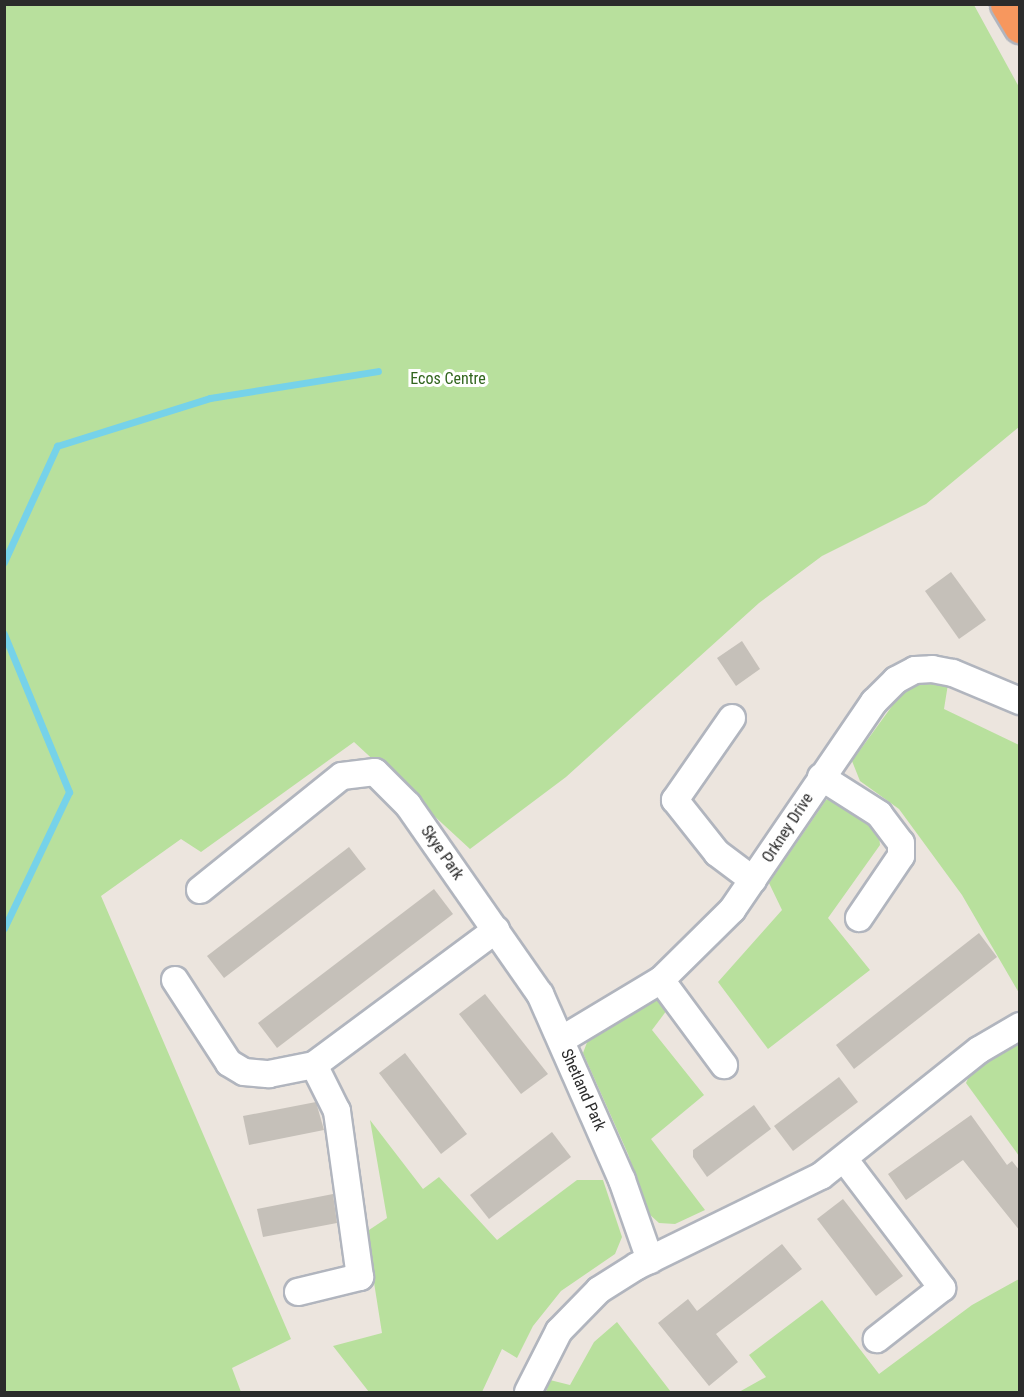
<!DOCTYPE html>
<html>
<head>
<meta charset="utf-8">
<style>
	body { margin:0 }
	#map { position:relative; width:1024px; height:1397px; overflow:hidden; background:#ece5de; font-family:"Roboto Condensed",sans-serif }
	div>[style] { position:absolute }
	.green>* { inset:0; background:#b8e09d }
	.stream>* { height:7px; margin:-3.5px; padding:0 3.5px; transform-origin:3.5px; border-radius:3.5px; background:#76d2e9 }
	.building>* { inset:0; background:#c5c0b9 }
	.roads { filter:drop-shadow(2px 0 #b1b5be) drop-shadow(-2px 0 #b1b5be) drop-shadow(0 2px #b1b5be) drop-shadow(0 -2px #b1b5be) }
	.street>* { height:26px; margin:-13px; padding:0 13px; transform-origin:13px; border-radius:13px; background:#fff }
	.highway>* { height:33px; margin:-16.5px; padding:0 16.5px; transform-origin:16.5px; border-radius:16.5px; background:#f7975e }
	span { translate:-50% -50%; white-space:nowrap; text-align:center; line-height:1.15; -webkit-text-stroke:6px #fff; paint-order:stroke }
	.park-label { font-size:16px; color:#31651e }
	.street-label { font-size:16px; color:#2b2b2b }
	.frame { position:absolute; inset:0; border:6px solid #2b2b2b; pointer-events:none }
</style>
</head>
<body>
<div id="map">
	<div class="green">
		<div style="clip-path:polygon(4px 5px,974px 5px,1019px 87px,1019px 427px,926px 504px,822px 556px,759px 603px,566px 777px,470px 849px,354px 742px,201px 852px,181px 839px,101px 896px,291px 1339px,232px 1368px,241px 1392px,5px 1392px)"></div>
		<div style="clip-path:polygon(927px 680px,948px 684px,944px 709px,1019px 745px,1019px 993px,962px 895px,899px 809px,860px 781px,852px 761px,903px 691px)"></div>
		<div style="clip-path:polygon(838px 797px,878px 824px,880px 845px,828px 918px,870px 970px,768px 1049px,718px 982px,782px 910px,769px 883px,826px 800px)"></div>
		<div style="clip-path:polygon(655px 999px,663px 1001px,667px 1010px,652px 1030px,704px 1095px,651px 1139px,705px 1210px,675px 1224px,659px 1223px,648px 1213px,628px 1154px,583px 1053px,589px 1037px)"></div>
		<div style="clip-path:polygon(1019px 1037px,1019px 1156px,966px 1083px,975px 1062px)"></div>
		<div style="clip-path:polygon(370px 1120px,423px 1189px,439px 1177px,497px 1240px,577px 1180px,603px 1180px,622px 1237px,615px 1254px,561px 1291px,533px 1326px,517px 1358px,502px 1349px,482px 1392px,369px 1392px,333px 1346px,382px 1333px,366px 1232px,387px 1218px)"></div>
		<div style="clip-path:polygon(1019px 1279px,1019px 1392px,739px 1392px,766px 1377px,749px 1355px,822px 1300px,879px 1374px,972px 1305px)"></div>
		<div style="clip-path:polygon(617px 1322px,671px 1392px,546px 1392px,550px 1380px,570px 1385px,594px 1342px)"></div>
	</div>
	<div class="stream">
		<div style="left:4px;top:562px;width:128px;rotate:-65.4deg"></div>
		<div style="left:57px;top:446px;width:160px;rotate:-17.4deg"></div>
		<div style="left:210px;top:398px;width:170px;rotate:-9.1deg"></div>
		<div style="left:4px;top:634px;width:171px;rotate:67.6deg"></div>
		<div style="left:69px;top:792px;width:151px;rotate:115.5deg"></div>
	</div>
	<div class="building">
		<div style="clip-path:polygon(951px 572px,986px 620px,959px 639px,925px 591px)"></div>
		<div style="clip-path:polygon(742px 641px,760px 669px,736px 686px,717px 658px)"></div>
		<div style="clip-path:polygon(349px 847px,366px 869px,224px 978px,207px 956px)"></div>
		<div style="clip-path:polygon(434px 889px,453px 914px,277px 1048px,258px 1023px)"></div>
		<div style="clip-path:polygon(979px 933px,997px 957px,854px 1069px,836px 1045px)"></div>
		<div style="clip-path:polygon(485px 994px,548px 1074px,521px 1094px,459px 1014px)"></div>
		<div style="clip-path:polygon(405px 1053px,467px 1134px,441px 1154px,379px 1073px)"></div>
		<div style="clip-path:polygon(839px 1077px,858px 1102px,793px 1151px,774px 1126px)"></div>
		<div style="clip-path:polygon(316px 1102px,324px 1130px,249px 1145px,243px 1116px)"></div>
		<div style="clip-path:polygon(754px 1105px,771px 1129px,707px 1177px,693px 1157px,693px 1150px)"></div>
		<div style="clip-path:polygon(971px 1115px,1007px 1165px,1012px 1161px,1020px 1171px,1020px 1231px,963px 1160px,906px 1200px,888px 1174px)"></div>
		<div style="clip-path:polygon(552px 1132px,571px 1157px,489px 1219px,470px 1195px)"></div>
		<div style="clip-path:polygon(333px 1194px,337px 1223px,263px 1237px,257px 1209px)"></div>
		<div style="clip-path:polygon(843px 1199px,903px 1276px,876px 1296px,817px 1219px)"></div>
		<div style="clip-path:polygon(782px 1244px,802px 1269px,716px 1334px,738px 1362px,709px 1386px,658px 1323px,688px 1299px,697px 1311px)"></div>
	</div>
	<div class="roads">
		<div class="street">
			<div style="left:732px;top:718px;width:100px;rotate:124.8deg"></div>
			<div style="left:675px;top:800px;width:68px;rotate:51.6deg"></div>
			<div style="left:717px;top:853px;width:45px;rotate:36.9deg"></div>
			<div style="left:821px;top:777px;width:69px;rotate:32.5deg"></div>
			<div style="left:879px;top:814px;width:36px;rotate:53deg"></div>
			<div style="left:901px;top:843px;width:13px;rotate:90deg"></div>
			<div style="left:901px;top:856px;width:75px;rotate:124.1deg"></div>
			<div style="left:200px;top:890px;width:182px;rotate:-38.8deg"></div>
			<div style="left:342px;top:776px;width:33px;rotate:-7deg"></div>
			<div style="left:375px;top:772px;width:47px;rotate:45deg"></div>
			<div style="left:408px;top:805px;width:231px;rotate:55.1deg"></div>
			<div style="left:540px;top:994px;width:203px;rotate:66.2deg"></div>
			<div style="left:622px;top:1180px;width:85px;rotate:70.7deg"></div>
			<div style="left:175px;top:980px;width:99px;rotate:57deg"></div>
			<div style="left:229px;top:1063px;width:17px;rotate:31deg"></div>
			<div style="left:244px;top:1072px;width:25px;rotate:5deg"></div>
			<div style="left:269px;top:1074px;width:46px;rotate:-11.3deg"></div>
			<div style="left:314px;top:1065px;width:227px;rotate:-36.6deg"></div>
			<div style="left:661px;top:980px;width:106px;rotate:53.5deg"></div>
			<div style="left:561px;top:1040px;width:117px;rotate:-31deg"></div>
			<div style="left:661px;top:980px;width:100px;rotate:-44.6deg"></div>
			<div style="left:732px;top:910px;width:252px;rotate:-55.7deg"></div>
			<div style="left:874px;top:702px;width:31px;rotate:-45deg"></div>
			<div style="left:896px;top:680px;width:21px;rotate:-28deg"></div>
			<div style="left:915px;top:670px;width:17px;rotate:-3deg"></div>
			<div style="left:932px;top:669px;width:21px;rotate:11deg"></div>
			<div style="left:953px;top:673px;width:73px;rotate:22.7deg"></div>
			<div style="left:845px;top:1160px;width:161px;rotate:52.8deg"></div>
			<div style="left:942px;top:1288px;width:83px;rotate:141.9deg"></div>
			<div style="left:298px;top:1292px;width:64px;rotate:-13.6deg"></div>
			<div style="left:360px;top:1277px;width:168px;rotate:-97.9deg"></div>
			<div style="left:337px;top:1111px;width:51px;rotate:-116.6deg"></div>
			<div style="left:528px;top:1392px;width:68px;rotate:-63.1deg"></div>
			<div style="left:559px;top:1331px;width:57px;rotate:-45.7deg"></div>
			<div style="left:599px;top:1290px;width:45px;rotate:-32.3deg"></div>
			<div style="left:637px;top:1266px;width:205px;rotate:-26.1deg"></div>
			<div style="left:821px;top:1176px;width:202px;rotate:-38.6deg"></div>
			<div style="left:979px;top:1050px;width:48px;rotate:-30.3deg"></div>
		</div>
		<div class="highway">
			<div style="left:1007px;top:4px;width:26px;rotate:59deg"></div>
		</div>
	</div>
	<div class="park-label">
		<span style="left:448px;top:379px">Ecos Centre</span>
	</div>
	<div class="street-label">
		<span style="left:788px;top:828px;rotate:-57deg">Orkney Drive</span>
		<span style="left:442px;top:853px;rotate:55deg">Skye Park</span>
		<span style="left:583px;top:1090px;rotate:66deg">Shetland Park</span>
	</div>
	<div class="frame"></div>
</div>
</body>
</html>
